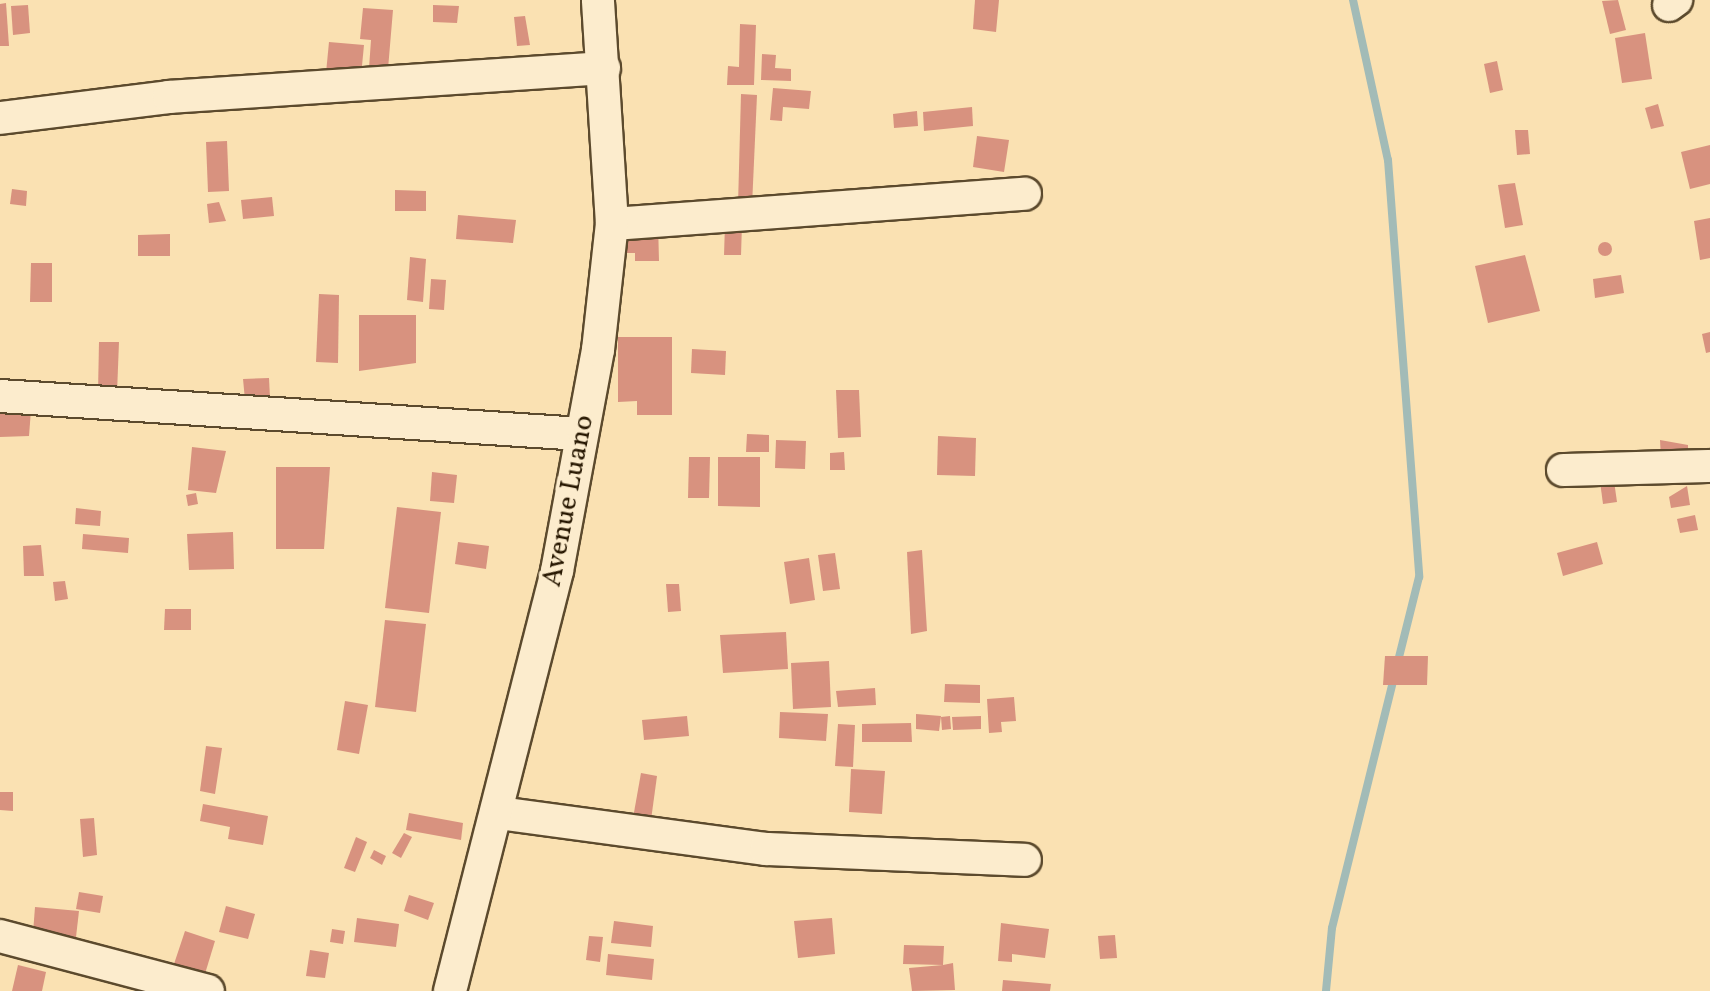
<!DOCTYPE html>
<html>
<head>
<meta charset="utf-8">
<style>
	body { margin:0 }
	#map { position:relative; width:1710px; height:991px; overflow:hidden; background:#fae1b2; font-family:Vollkorn,serif }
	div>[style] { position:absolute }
	.stream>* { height:8px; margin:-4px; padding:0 4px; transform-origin:4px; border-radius:4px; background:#a2bbb7 }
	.building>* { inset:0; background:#d8927f }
	.round { border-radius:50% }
	.roads { filter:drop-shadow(2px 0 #5c4a2d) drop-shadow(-2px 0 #5c4a2d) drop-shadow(0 2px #5c4a2d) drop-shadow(0 -2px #5c4a2d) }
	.minor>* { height:32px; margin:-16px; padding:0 16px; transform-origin:16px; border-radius:16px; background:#fceccd }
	span { translate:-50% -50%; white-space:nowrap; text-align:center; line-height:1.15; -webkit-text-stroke:7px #fceccd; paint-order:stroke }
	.street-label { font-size:28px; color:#271701 }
</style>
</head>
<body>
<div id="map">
	<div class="stream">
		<div style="left:1353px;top:0;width:164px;rotate:77.7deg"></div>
		<div style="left:1388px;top:160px;width:418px;rotate:85.7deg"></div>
		<div style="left:1419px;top:577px;width:91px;rotate:104deg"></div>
		<div style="left:1326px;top:991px;width:63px;rotate:-84.6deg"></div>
		<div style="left:1332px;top:928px;width:259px;rotate:-76.1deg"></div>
	</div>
	<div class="building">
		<div style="clip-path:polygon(975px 0,999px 0,996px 32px,973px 29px)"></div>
		<div style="clip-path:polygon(1618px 0,1626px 30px,1610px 34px,1602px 1px)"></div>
		<div style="clip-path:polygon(6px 3px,9px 46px,0 46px,0 4px)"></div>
		<div style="clip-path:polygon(28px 5px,30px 33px,13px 35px,11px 6px)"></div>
		<div style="clip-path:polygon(433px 5px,459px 6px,457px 23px,433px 22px)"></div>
		<div style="clip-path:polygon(363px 8px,393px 10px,388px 69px,369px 68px,371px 40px,360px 39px)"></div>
		<div style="clip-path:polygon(525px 16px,530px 45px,517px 46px,514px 17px)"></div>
		<div style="clip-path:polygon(740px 24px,756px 25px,754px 85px,727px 85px,728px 66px,739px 67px)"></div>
		<div style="clip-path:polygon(1645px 33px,1652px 79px,1622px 83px,1615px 38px)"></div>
		<div style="clip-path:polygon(329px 42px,364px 45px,361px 76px,326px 73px)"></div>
		<div style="clip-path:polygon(762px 54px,776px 55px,775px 68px,791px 69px,791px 81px,761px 80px)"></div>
		<div style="clip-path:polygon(1497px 61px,1503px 90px,1490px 93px,1484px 64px)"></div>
		<div style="clip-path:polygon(773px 88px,811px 91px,809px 109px,783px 107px,782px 121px,770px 120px)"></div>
		<div style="clip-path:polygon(741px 94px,757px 95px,752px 206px,738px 205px)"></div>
		<div style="clip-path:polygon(1658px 104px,1664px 126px,1651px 129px,1645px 108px)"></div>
		<div style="clip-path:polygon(972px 107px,973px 126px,924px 131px,923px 112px)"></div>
		<div style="clip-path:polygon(917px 111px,918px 126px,894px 128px,893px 114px)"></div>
		<div style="clip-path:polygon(1515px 130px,1528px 130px,1530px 154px,1517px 155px)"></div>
		<div style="clip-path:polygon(977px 136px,1009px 140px,1004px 172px,973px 167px)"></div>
		<div style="clip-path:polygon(227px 141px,229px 191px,208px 192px,206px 142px)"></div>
		<div style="clip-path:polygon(1710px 145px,1710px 184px,1690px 189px,1681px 152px)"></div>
		<div style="clip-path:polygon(1515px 183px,1523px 225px,1505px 228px,1498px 185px)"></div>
		<div style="clip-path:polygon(12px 189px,27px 191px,26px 206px,10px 204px)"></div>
		<div style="clip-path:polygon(395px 190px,426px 191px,426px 211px,395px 211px)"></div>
		<div style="clip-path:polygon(272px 197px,274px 216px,243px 219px,241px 200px)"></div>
		<div style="clip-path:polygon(219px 202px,226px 221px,209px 223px,207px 204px)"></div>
		<div style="clip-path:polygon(458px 215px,516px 220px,513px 243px,456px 239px)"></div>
		<div style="clip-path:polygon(1710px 218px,1710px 258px,1700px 260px,1694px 221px)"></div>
		<div style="clip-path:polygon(658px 222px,659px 261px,635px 261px,635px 253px,624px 253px,623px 223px)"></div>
		<div style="clip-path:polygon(725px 223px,742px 223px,741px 255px,724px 255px)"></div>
		<div style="clip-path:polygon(170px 234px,170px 256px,138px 256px,138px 235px)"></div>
		<div class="round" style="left:1598px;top:242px;width:14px;height:14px"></div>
		<div style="clip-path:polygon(1525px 255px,1540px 311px,1488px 323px,1475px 266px)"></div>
		<div style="clip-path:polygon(410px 257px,426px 259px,423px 302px,407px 300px)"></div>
		<div style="clip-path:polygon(31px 263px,52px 263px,52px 302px,30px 302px)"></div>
		<div style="clip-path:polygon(1621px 275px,1624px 293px,1595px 298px,1593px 279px)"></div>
		<div style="clip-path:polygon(431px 279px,446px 280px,444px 310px,429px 309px)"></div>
		<div style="clip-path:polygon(319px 294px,339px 295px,338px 363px,316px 362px)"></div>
		<div style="clip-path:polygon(359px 315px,416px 315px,416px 363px,359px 371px)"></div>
		<div style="clip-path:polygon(1710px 332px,1710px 352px,1706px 353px,1702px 334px)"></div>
		<div style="clip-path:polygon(618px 337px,672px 337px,672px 415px,637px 415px,637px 401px,618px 402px)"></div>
		<div style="clip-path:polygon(99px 342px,119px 342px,117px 393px,98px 392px)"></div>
		<div style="clip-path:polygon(692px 349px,726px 351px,725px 375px,691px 373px)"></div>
		<div style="clip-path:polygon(269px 378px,270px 398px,245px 400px,243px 379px)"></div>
		<div style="clip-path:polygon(836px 390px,859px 390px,861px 437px,838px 438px)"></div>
		<div style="clip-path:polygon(0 410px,31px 410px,29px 436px,0 437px)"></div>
		<div style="clip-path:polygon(747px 434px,769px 435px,769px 452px,746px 452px)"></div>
		<div style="clip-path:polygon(938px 436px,976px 438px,975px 476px,937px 475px)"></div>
		<div style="clip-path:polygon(776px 440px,806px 441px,805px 469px,775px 468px)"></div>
		<div style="clip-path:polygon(1660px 440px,1688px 445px,1688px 458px,1661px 459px)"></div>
		<div style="clip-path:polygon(192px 447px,226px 451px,216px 493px,188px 490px)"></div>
		<div style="clip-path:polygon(844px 452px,845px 470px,830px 470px,830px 453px)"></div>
		<div style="clip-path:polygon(689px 457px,710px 457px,709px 498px,688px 498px)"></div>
		<div style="clip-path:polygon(718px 457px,760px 457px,760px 507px,718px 506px)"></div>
		<div style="clip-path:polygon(276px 467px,330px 467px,324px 549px,276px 549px)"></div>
		<div style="clip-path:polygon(432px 472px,457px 475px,454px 503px,430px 501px)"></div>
		<div style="clip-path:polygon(1599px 474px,1613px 474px,1617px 502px,1603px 504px)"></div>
		<div style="clip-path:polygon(1687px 486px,1690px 505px,1671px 508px,1669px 497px)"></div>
		<div style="clip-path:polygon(196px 493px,198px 504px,188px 506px,186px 495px)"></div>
		<div style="clip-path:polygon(397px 507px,441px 512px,429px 613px,385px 608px)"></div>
		<div style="clip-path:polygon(76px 508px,101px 511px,100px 526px,75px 524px)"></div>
		<div style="clip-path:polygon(1695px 515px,1698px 530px,1680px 533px,1677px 519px)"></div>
		<div style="clip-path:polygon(233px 532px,234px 569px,189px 570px,187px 534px)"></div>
		<div style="clip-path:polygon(83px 534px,129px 538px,128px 553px,82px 549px)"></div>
		<div style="clip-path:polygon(458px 542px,489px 546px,486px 569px,455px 564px)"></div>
		<div style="clip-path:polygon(1597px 542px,1603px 564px,1563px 576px,1557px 553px)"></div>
		<div style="clip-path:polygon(41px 545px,44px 576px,24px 576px,23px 546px)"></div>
		<div style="clip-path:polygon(922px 550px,927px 631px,911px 634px,907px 552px)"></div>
		<div style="clip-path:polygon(835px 553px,840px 589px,823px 591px,818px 555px)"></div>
		<div style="clip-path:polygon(809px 558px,815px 600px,790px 604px,784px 562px)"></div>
		<div style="clip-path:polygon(65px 581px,68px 599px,55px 601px,53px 582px)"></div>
		<div style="clip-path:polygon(666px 584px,679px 584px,681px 611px,668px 612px)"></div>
		<div style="clip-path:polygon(165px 609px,191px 609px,191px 630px,164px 630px)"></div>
		<div style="clip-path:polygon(385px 620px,426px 624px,416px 712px,375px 707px)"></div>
		<div style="clip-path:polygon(786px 632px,788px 669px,723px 673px,720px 635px)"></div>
		<div style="clip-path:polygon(1385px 656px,1428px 656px,1427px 685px,1383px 685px)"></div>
		<div style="clip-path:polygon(829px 661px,831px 707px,793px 709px,791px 663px)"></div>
		<div style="clip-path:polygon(945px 684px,980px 685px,980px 703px,944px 702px)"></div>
		<div style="clip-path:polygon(875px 688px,876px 705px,838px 707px,836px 691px)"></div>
		<div style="clip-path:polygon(1014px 697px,1016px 721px,1001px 722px,1002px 732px,989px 733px,987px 699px)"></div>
		<div style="clip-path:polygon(345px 701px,368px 705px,359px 754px,337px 750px)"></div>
		<div style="clip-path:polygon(780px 712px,828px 714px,826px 741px,779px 738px)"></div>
		<div style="clip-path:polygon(916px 714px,941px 716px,939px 731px,916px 729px)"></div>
		<div style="clip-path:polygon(687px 716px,689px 736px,644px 740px,642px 720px)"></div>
		<div style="clip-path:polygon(950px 716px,951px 729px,942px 730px,941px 717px)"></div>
		<div style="clip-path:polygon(981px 716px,981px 729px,953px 730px,952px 717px)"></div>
		<div style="clip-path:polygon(911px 723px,912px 742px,862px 742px,862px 724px)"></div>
		<div style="clip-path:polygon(838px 724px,855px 725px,853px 767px,835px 766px)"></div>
		<div style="clip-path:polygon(206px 746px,222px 748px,215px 794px,200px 791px)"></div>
		<div style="clip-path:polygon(851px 769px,885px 771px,882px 814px,849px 812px)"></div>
		<div style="clip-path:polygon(641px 773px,657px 776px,651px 820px,633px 818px)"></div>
		<div style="clip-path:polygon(0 792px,13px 792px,13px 811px,0 810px)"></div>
		<div style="clip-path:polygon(203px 804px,268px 816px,263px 845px,228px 839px,230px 827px,200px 821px)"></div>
		<div style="clip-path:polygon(409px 813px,463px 823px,461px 840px,406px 830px)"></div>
		<div style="clip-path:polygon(94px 818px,97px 855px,83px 857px,80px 819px)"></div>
		<div style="clip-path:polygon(404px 833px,412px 837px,401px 858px,392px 853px)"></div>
		<div style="clip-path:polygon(356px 837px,367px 842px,355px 872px,344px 868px)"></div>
		<div style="clip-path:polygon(374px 850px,386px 856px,382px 865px,370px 858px)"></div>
		<div style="clip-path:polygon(79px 892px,103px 896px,100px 913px,76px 909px)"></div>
		<div style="clip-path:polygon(409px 895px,434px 903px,428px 920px,404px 911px)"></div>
		<div style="clip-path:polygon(226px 906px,255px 914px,248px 939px,219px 932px)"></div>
		<div style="clip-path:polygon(35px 907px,79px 911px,76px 937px,33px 933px)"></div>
		<div style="clip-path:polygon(357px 918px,399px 924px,396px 947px,354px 942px)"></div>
		<div style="clip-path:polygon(832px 918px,835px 954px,798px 958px,794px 921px)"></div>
		<div style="clip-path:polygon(614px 921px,653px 926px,651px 947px,611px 943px)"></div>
		<div style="clip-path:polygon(1001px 923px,1049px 929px,1045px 958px,1012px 954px,1012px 962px,998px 961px)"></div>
		<div style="clip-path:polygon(332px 929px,345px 931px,343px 944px,330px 942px)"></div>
		<div style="clip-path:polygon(185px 931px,215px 941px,204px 977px,173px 967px)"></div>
		<div style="clip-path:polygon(1115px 935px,1117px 958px,1100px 959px,1098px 936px)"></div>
		<div style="clip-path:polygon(589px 936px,603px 937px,600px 962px,586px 960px)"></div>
		<div style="clip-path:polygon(904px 945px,944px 946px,943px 965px,953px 963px,955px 990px,912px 991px,909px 968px,943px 965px,903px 964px)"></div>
		<div style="clip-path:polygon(310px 950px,329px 953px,325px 978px,306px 976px)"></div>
		<div style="clip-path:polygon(608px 954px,654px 959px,652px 980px,606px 975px)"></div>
		<div style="clip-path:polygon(18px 965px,46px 972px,42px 991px,12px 991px)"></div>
		<div style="clip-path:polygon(1003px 980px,1051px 984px,1050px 991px,1002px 991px)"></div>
	</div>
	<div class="roads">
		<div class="minor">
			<div style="left:1669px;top:5px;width:9px;rotate:-36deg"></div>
			<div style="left:0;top:118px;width:170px;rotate:-7.1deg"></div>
			<div style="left:169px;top:97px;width:436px;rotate:-3.8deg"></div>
			<div style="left:612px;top:224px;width:414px;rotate:-4.2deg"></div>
			<div style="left:0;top:396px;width:582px;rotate:3.74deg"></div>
			<div style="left:1563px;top:470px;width:147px;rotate:-1.6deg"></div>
			<div style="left:499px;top:813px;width:269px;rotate:7.7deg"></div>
			<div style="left:766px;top:849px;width:259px;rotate:2.4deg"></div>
			<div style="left:0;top:936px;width:215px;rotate:14.8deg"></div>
			<div style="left:450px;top:991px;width:433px;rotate:-75.7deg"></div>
			<div style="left:557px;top:571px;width:225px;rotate:-79.5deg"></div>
			<div style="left:598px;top:350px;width:127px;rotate:-83.7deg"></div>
			<div style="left:612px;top:224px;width:224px;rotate:-93.6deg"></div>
		</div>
	</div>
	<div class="street-label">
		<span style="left:569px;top:501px;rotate:-79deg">Avenue Luano</span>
	</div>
</div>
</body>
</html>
